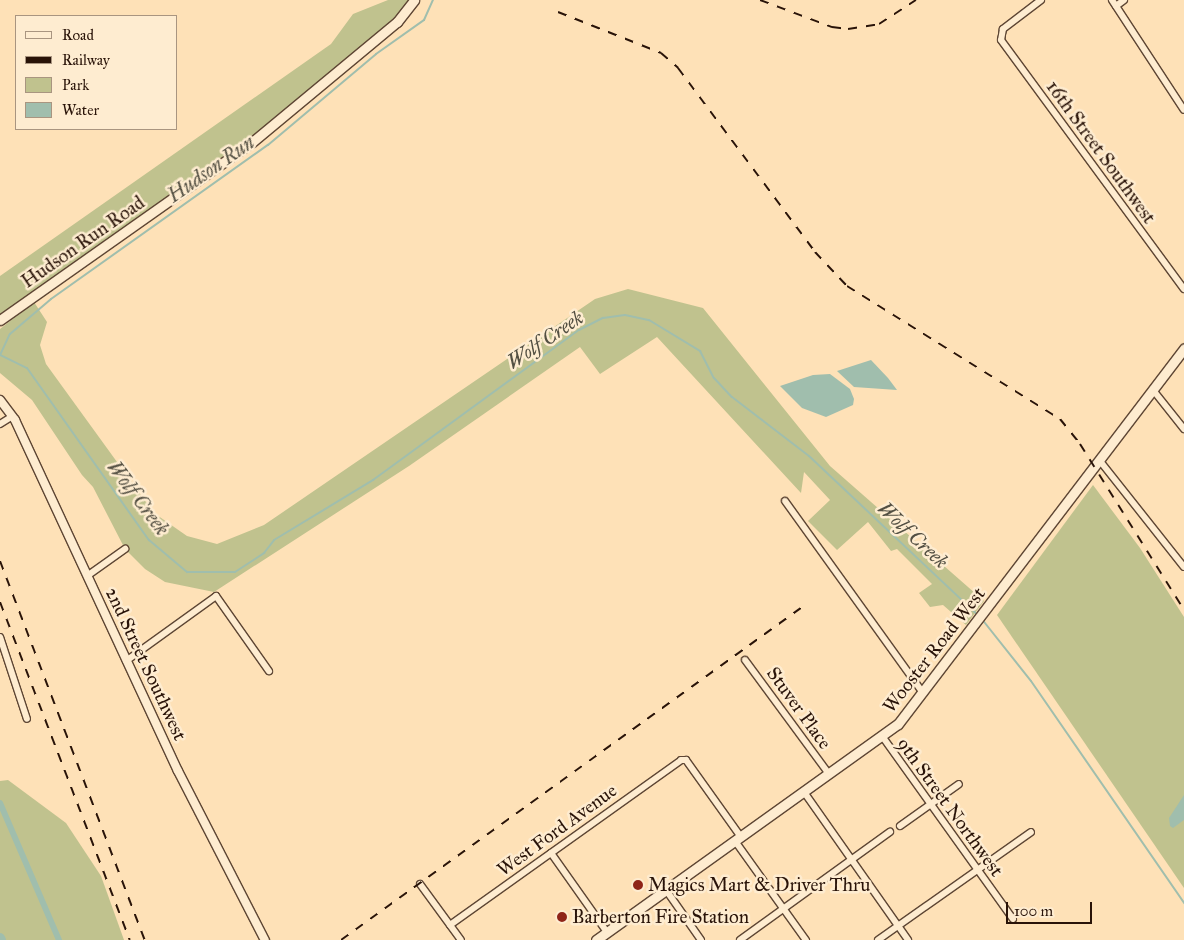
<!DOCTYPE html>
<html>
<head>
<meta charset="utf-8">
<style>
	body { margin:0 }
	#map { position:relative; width:1184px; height:940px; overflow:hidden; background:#fee1b7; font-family:"IM FELL Great Primer",serif }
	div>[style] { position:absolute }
	.green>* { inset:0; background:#c0c28e }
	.water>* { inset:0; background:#a0bead }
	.stream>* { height:2px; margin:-1px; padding:0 1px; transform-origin:1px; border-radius:1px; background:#a0bead }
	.canal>* { height:6px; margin:-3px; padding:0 3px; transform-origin:3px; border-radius:3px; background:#a0bead }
	.river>* { height:10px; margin:-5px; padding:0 5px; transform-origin:5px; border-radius:5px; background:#a0bead }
	.roads { filter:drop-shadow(1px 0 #5e4634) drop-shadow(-1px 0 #5e4634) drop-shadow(0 1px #5e4634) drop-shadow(0 -1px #5e4634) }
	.minor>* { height:6px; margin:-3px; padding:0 3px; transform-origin:3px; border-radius:3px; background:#feecd0 }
	.tertiary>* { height:8px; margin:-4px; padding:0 4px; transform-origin:4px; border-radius:4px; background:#feecd0 }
	.secondary>* { height:9px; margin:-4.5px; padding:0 4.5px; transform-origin:4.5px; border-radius:4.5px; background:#feecd0 }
	.rail>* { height:2px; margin-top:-1px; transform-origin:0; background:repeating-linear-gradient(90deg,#291308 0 9px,transparent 0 18px) }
	.dots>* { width:14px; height:14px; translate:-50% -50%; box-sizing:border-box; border:2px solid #feecd0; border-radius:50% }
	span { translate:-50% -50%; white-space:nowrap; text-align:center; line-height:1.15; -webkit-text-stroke:5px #feecd0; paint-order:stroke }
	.street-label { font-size:19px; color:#291308 }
	.poi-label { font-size:19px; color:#291308 }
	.left { translate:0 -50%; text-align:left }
	.water-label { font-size:20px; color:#534f42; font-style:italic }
	.legend { position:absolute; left:15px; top:15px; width:162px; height:115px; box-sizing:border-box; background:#feecd0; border:1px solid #a99580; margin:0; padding:6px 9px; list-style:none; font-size:15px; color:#291308 }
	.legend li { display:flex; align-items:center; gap:10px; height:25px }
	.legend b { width:25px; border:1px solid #a99580 }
	.scale { position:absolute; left:1006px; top:902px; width:86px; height:22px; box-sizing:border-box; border:2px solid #291308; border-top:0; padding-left:6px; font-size:15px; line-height:18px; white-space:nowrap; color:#291308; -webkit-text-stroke:4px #feecd0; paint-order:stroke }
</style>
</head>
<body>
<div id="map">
	<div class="green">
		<div style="clip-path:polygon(388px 0,414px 0,301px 103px,0 320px,0 276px,331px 44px,353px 14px)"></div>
		<div style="clip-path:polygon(628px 289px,703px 308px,830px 466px,984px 601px,966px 625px,943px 605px,930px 607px,919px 593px,932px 584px,897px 549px,891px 551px,868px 522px,837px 550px,808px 521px,830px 500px,804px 472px,801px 493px,657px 337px,600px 374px,580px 347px,409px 466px,214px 592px,165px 582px,145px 569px,125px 549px,93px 487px,82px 475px,32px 400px,0 373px,0 329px,34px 302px,47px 322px,40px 345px,46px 364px,154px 513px,187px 536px,217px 544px,264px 525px,595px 299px)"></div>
		<div style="clip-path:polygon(1093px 485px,1140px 548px,1184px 617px,1184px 888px,997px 615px)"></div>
		<div style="clip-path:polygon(8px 780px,66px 823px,101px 876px,124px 940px,0 940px,0 781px)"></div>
	</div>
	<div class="water">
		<div style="clip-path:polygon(871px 360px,888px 378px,897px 390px,854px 387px,837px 371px)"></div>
		<div style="clip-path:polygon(830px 374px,850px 389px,854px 399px,853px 405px,826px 417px,802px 408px,780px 386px,813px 375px)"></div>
		<div style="clip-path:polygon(1184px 795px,1184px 820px,1173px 828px,1170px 826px,1169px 818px)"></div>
	</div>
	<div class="stream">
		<div style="left:0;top:355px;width:30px;rotate:26deg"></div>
		<div style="left:27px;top:368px;width:211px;rotate:54.7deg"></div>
		<div style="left:149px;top:540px;width:50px;rotate:40.1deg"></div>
		<div style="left:187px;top:572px;width:48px"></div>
		<div style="left:235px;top:572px;width:35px;rotate:-33deg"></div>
		<div style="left:264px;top:553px;width:16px;rotate:-52deg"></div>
		<div style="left:274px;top:540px;width:116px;rotate:-31.2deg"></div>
		<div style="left:373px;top:480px;width:255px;rotate:-36.1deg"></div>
		<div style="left:579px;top:330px;width:27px;rotate:-27deg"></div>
		<div style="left:603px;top:318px;width:22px;rotate:-8deg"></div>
		<div style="left:625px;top:315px;width:25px;rotate:12deg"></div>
		<div style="left:649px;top:320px;width:60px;rotate:31.3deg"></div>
		<div style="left:700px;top:351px;width:30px;rotate:63deg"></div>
		<div style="left:714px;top:378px;width:26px;rotate:47deg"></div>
		<div style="left:732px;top:397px;width:97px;rotate:37.5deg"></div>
		<div style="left:809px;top:456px;width:232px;rotate:43.3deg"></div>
		<div style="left:0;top:355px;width:23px;rotate:-65deg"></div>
		<div style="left:10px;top:334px;width:54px;rotate:-40.5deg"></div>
		<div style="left:51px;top:299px;width:266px;rotate:-35.4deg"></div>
		<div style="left:268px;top:145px;width:141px;rotate:-40.1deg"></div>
		<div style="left:376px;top:54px;width:59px;rotate:-35.3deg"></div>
		<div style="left:424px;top:20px;width:22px;rotate:-66deg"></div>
		<div style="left:981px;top:618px;width:80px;rotate:51.6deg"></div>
		<div style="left:1031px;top:681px;width:270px;rotate:55.4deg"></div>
	</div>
	<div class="canal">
		<div style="left:0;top:803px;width:149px;rotate:66.7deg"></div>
	</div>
	<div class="river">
		<div style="left:0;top:938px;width:2px;rotate:63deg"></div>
	</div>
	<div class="roads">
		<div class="minor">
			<div style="left:1041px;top:0;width:48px;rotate:142.7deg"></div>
			<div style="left:1003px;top:29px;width:11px;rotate:100deg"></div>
			<div style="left:1001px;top:40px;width:309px;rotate:53.7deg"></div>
			<div style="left:1112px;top:0;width:131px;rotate:56.8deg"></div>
			<div style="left:1116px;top:6px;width:10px;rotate:-37deg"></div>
			<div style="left:1153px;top:390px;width:50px;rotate:51.5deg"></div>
			<div style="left:0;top:424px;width:15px;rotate:-32deg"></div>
			<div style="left:1100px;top:461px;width:135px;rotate:51.6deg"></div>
			<div style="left:785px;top:501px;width:236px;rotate:54.3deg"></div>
			<div style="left:87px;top:576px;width:47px;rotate:-35.4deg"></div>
			<div style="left:0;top:637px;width:86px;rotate:71.8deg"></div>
			<div style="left:745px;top:660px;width:142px;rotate:53.6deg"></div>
			<div style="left:126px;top:661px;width:111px;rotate:-35.8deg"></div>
			<div style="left:216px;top:596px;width:92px;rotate:54.8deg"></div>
			<div style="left:882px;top:736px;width:225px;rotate:54.4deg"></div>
			<div style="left:804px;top:792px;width:181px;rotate:54.9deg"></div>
			<div style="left:900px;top:826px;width:72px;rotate:-35.4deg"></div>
			<div style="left:735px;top:841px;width:122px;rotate:54.4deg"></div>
			<div style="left:551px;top:853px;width:97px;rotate:54.7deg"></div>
			<div style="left:420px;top:884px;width:69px;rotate:53.8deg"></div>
			<div style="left:666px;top:890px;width:61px;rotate:55deg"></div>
			<div style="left:450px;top:925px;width:284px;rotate:-35.5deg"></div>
			<div style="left:681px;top:760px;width:5px"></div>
			<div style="left:686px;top:760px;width:95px;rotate:54.5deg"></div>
			<div style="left:740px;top:940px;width:185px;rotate:-35.8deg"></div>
			<div style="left:878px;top:940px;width:187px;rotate:-35.2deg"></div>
		</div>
		<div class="tertiary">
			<div style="left:0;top:400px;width:25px;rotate:53deg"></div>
			<div style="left:15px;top:420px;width:387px;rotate:65.1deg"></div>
			<div style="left:178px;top:771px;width:190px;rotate:62.8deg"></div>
		</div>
		<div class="secondary">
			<div style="left:0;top:320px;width:307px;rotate:-35.2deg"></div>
			<div style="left:251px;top:143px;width:190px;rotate:-39.7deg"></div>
			<div style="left:397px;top:22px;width:28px;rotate:-52deg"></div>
			<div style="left:596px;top:940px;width:371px;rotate:-35.6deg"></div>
			<div style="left:898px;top:724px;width:472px;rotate:-52.7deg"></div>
		</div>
	</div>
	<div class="rail">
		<div style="left:760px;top:0;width:77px;rotate:20.6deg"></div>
		<div style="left:832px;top:27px;width:16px;rotate:7deg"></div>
		<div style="left:848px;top:29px;width:31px;rotate:-9deg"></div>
		<div style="left:879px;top:24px;width:44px;rotate:-33deg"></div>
		<div style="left:558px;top:12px;width:111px;rotate:21.7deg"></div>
		<div style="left:661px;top:53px;width:23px;rotate:41deg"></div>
		<div style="left:678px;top:68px;width:229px;rotate:53.3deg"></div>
		<div style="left:815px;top:252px;width:47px;rotate:46.7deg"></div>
		<div style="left:847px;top:286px;width:251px;rotate:32deg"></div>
		<div style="left:1060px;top:419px;width:32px;rotate:51deg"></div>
		<div style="left:1080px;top:444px;width:196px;rotate:57.9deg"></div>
		<div style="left:0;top:561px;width:406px;rotate:69.1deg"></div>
		<div style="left:0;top:602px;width:362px;rotate:69deg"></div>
		<div style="left:341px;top:940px;width:572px;rotate:-35.83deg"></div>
	</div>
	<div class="dots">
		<div style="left:638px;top:885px;background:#8f2418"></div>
		<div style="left:562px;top:917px;background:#8f2418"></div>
	</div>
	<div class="street-label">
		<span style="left:1101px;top:152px;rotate:54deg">16th Street Southwest</span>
		<span style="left:83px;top:242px;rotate:-35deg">Hudson Run Road</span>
		<span style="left:934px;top:650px;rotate:-52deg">Wooster Road West</span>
		<span style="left:146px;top:664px;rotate:65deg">2nd Street Southwest</span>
		<span style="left:799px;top:708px;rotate:54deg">Stuver Place</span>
		<span style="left:950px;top:807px;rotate:54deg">9th Street Northwest</span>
		<span style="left:557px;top:830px;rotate:-36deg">West Ford Avenue</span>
	</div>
	<div class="poi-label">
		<span class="left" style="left:648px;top:885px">Magics Mart &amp; Driver Thru</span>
		<span class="left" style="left:572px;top:917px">Barberton Fire Station</span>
	</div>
	<div class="water-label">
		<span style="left:211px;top:169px;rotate:-35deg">Hudson Run</span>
		<span style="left:545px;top:340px;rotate:-34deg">Wolf Creek</span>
		<span style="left:138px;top:498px;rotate:53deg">Wolf Creek</span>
		<span style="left:913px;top:535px;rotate:43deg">Wolf Creek</span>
	</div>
	<ul class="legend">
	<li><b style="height:6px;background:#feecd0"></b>Road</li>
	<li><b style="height:6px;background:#291308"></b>Railway</li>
	<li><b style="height:14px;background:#c0c28e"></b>Park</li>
	<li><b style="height:14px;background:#a0bead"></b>Water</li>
	</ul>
	<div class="scale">100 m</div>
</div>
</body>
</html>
